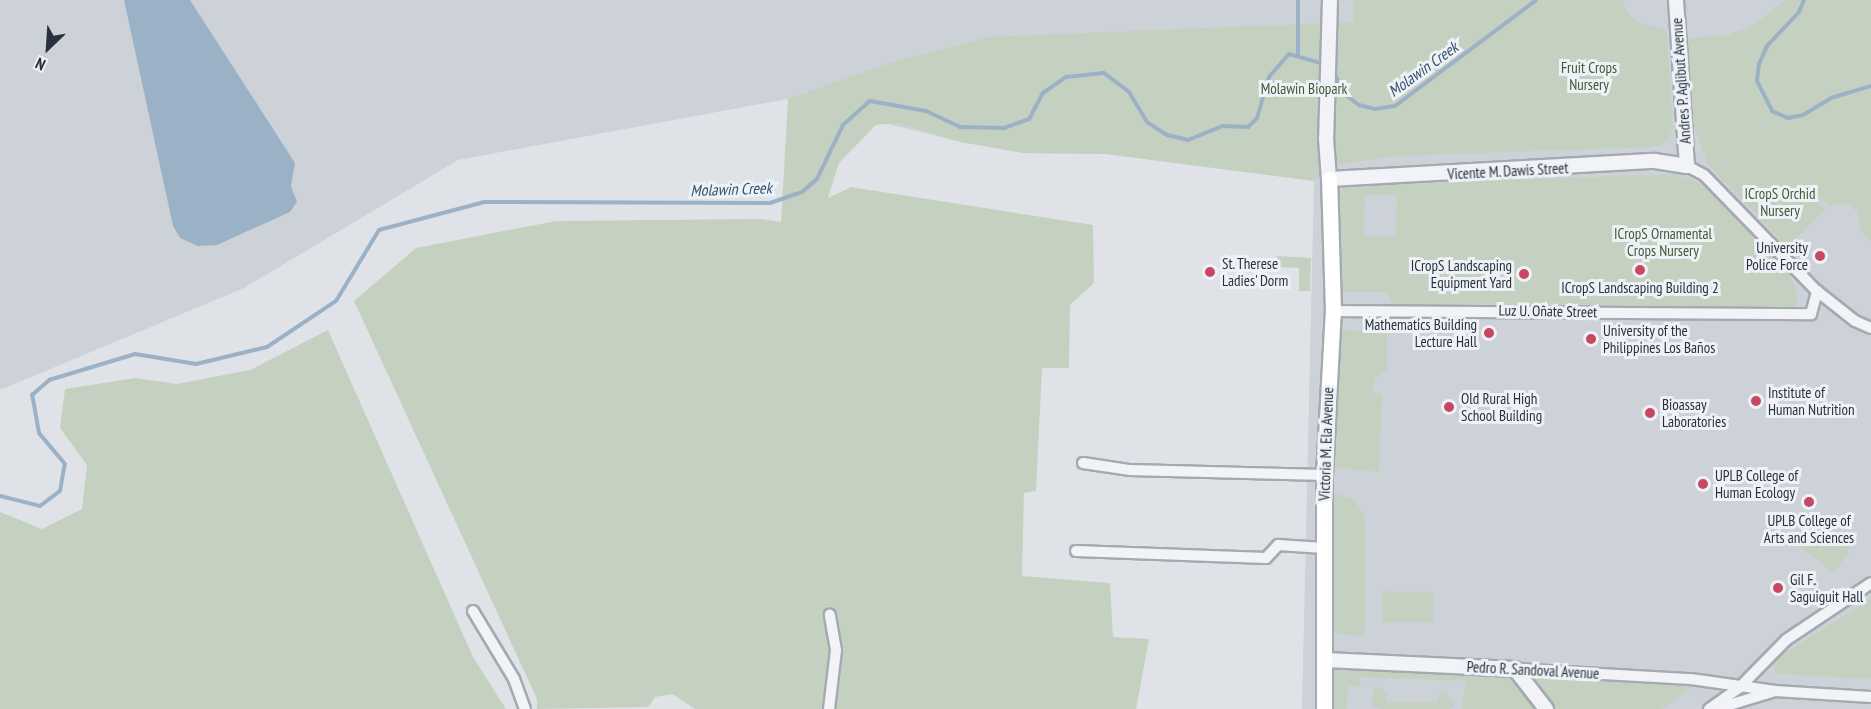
<!DOCTYPE html>
<html>
<head>
<meta charset="utf-8">
<style>
	body { margin:0 }
	#map { position:relative; width:1871px; height:709px; overflow:hidden; background:#dfe3e7; font-family:"PT Sans Narrow",sans-serif }
	div>[style] { position:absolute }
	.built>* { inset:0; background:#cdd2d9 }
	.green>* { inset:0; background:#c5d1c0 }
	.water>* { inset:0; background:#9bb2c6 }
	.stream>* { height:4px; margin:-2px; padding:0 2px; transform-origin:2px; border-radius:2px; background:#9bb2c6 }
	.roads { filter:drop-shadow(2px 0 #a4aab1) drop-shadow(-2px 0 #a4aab1) drop-shadow(0 2px #a4aab1) drop-shadow(0 -2px #a4aab1) }
	.minor>* { height:10px; margin:-5px; padding:0 5px; transform-origin:5px; border-radius:5px; background:#f1f3f6 }
	.tertiary>* { height:14px; margin:-7px; padding:0 7px; transform-origin:7px; border-radius:7px; background:#f1f3f6 }
	.secondary>* { height:15px; margin:-7.5px; padding:0 7.5px; transform-origin:7.5px; border-radius:7.5px; background:#fff }
	.dots>* { width:16px; height:16px; translate:-50% -50%; box-sizing:border-box; border:3px solid #eef1f5; border-radius:50% }
	span { translate:-50% -50%; white-space:nowrap; text-align:center; line-height:1.15; -webkit-text-stroke:6px #eef1f5; paint-order:stroke }
	.park-label { font-size:15px; color:#3f5936 }
	.street-label { font-size:15px; color:#28313e }
	.poi-label { font-size:15px; color:#28313e }
	.right { translate:-100% -50%; text-align:right }
	.left { translate:0 -50%; text-align:left }
	.water-label { font-size:16px; color:#345270; font-style:italic }
	.north { position:absolute; left:18px; top:18px; width:60px; height:60px; -webkit-text-stroke:4px #eef1f5; paint-order:stroke; rotate:205deg; font-size:16px; font-weight:700; line-height:24px; text-align:center; color:#28313e }
	.north::after { content:''; display:block; margin:auto; width:21px; height:27px; background:#28313e; clip-path:polygon(50% 0,100% 100%,50% 72%,0 100%) }
</style>
</head>
<body>
<div id="map">
	<div class="built">
		<div style="clip-path:polygon(0 0,1871px 0,1871px 709px,1302px 709px,1314px 181px,1106px 154px,1023px 153px,961px 142px,787px 99px,458px 160px,244px 288px,0 390px)"></div>
	</div>
	<div class="green">
		<div style="clip-path:polygon(1353px 0,1622px 0,1629px 14px,1641px 23px,1667px 31px,1673px 129px,1668px 140px,1657px 147px,1396px 156px,1325px 166px,1315px 181px,1106px 154px,1023px 153px,961px 142px,897px 123px,876px 125px,839px 163px,828px 198px,851px 187px,1093px 225px,1094px 283px,1070px 305px,1069px 368px,1042px 368px,1036px 491px,1024px 493px,1022px 576px,1110px 583px,1113px 637px,1149px 639px,1136px 709px,695px 709px,672px 694px,655px 697px,648px 707px,537px 709px,537px 699px,354px 301px,416px 248px,556px 221px,760px 219px,781px 222px,788px 99px,886px 64px,988px 37px,1353px 22px)"></div>
		<div style="clip-path:polygon(1785px 0,1871px 0,1871px 242px,1861px 231px,1857px 212px,1847px 204px,1830px 205px,1798px 182px,1825px 210px,1787px 247px,1709px 166px,1702px 150px,1694px 125px,1684px 38px,1728px 35px,1757px 23px)"></div>
		<div style="clip-path:polygon(evenodd,1676px 174px,1694px 180px,1709px 191px,1787px 266px,1797px 293px,1797px 311px,1396px 309px,1387px 292px,1334px 292px,1339px 196px,1345px 185px,1374px 178px,1396px 184px,1676px 174px,1365px 195px,1397px 195px,1396px 237px,1364px 236px,1365px 195px)"></div>
		<div style="clip-path:polygon(1277px 256px,1311px 258px,1310px 291px,1299px 291px,1299px 268px,1276px 267px)"></div>
		<div style="clip-path:polygon(328px 330px,473px 657px,506px 709px,0 709px,0 512px,42px 529px,82px 509px,87px 465px,60px 428px,65px 389px,135px 378px,177px 384px,250px 370px)"></div>
		<div style="clip-path:polygon(1334px 330px,1387px 332px,1387px 371px,1374px 378px,1373px 392px,1382px 394px,1379px 472px,1331px 467px,1340px 353px,1333px 344px)"></div>
		<div style="clip-path:polygon(1332px 493px,1354px 499px,1365px 517px,1365px 636px,1332px 634px)"></div>
		<div style="clip-path:polygon(1782px 534px,1852px 536px,1848px 553px,1834px 573px)"></div>
		<div style="clip-path:polygon(1382px 591px,1433px 592px,1433px 622px,1382px 622px)"></div>
		<div style="clip-path:polygon(1871px 599px,1871px 679px,1776px 674px,1773px 665px,1778px 657px)"></div>
		<div style="clip-path:polygon(1329px 663px,1700px 682px,1662px 709px,1462px 709px,1466px 681px,1361px 677px,1359px 687px,1348px 686px,1346px 709px,1327px 709px)"></div>
		<div style="clip-path:polygon(1380px 687px,1387px 694px,1387px 702px,1436px 703px,1441px 692px,1446px 693px,1455px 706px,1449px 709px,1380px 709px,1371px 706px,1374px 688px)"></div>
	</div>
	<div class="water">
		<div style="clip-path:polygon(124px 0,190px 0,295px 163px,291px 186px,297px 202px,290px 212px,217px 245px,198px 246px,180px 238px,173px 226px)"></div>
	</div>
	<div class="stream">
		<div style="left:1298px;top:0;width:55px;rotate:90deg"></div>
		<div style="left:1804px;top:0;width:13px;rotate:113deg"></div>
		<div style="left:1799px;top:12px;width:47px;rotate:133.3deg"></div>
		<div style="left:1767px;top:46px;width:20px;rotate:114deg"></div>
		<div style="left:1759px;top:64px;width:17px;rotate:97deg"></div>
		<div style="left:1757px;top:81px;width:34px;rotate:63deg"></div>
		<div style="left:1772px;top:111px;width:17px;rotate:24deg"></div>
		<div style="left:1788px;top:118px;width:15px;rotate:-11deg"></div>
		<div style="left:1803px;top:115px;width:33px;rotate:-31deg"></div>
		<div style="left:1831px;top:98px;width:42px;rotate:-16.7deg"></div>
		<div style="left:1332px;top:70px;width:30px;rotate:60deg"></div>
		<div style="left:1347px;top:96px;width:15px;rotate:37deg"></div>
		<div style="left:1359px;top:105px;width:16px;rotate:14deg"></div>
		<div style="left:1375px;top:109px;width:20px;rotate:-9deg"></div>
		<div style="left:1395px;top:106px;width:176px;rotate:-36.9deg"></div>
		<div style="left:0;top:496px;width:41px;rotate:14deg"></div>
		<div style="left:40px;top:506px;width:25px;rotate:-37deg"></div>
		<div style="left:60px;top:491px;width:27px;rotate:-80deg"></div>
		<div style="left:65px;top:464px;width:40px;rotate:-130deg"></div>
		<div style="left:39px;top:433px;width:39px;rotate:-100deg"></div>
		<div style="left:32px;top:395px;width:23px;rotate:-41deg"></div>
		<div style="left:49px;top:380px;width:90px;rotate:-16.8deg"></div>
		<div style="left:135px;top:354px;width:62px;rotate:9.3deg"></div>
		<div style="left:196px;top:364px;width:73px;rotate:-13.5deg"></div>
		<div style="left:267px;top:347px;width:83px;rotate:-33.7deg"></div>
		<div style="left:336px;top:301px;width:83px;rotate:-58.8deg"></div>
		<div style="left:379px;top:230px;width:109px;rotate:-14.9deg"></div>
		<div style="left:484px;top:202px;width:286px;rotate:0.2deg"></div>
		<div style="left:770px;top:203px;width:34px;rotate:-19deg"></div>
		<div style="left:802px;top:192px;width:20px;rotate:-41deg"></div>
		<div style="left:817px;top:179px;width:60px;rotate:-64.3deg"></div>
		<div style="left:843px;top:125px;width:36px;rotate:-42deg"></div>
		<div style="left:870px;top:101px;width:57px;rotate:10.1deg"></div>
		<div style="left:926px;top:111px;width:38px;rotate:25deg"></div>
		<div style="left:960px;top:127px;width:44px;rotate:1.3deg"></div>
		<div style="left:1004px;top:128px;width:27px;rotate:-20deg"></div>
		<div style="left:1029px;top:119px;width:30px;rotate:-62deg"></div>
		<div style="left:1043px;top:93px;width:28px;rotate:-35deg"></div>
		<div style="left:1066px;top:77px;width:38px;rotate:-6deg"></div>
		<div style="left:1104px;top:73px;width:31px;rotate:37deg"></div>
		<div style="left:1129px;top:92px;width:35px;rotate:59deg"></div>
		<div style="left:1147px;top:122px;width:24px;rotate:33deg"></div>
		<div style="left:1167px;top:135px;width:22px;rotate:13deg"></div>
		<div style="left:1188px;top:140px;width:37px;rotate:-22deg"></div>
		<div style="left:1222px;top:126px;width:26px;rotate:2deg"></div>
		<div style="left:1248px;top:127px;width:13px;rotate:-45deg"></div>
		<div style="left:1257px;top:118px;width:43px;rotate:-73.7deg"></div>
		<div style="left:1269px;top:77px;width:30px;rotate:-49deg"></div>
		<div style="left:1289px;top:54px;width:36px;rotate:16deg"></div>
	</div>
	<div class="roads">
		<div class="minor">
			<div style="left:1687px;top:166px;width:19px;rotate:28deg"></div>
			<div style="left:1704px;top:175px;width:162px;rotate:45.8deg"></div>
			<div style="left:1817px;top:291px;width:48px;rotate:38.3deg"></div>
			<div style="left:1855px;top:321px;width:17px;rotate:24deg"></div>
			<div style="left:1333px;top:311px;width:478px;rotate:0.4deg"></div>
			<div style="left:1811px;top:314px;width:24px;rotate:-75deg"></div>
			<div style="left:1083px;top:463px;width:48px;rotate:8.5deg"></div>
			<div style="left:1130px;top:470px;width:194px;rotate:1.5deg"></div>
			<div style="left:1076px;top:551px;width:190px;rotate:2.1deg"></div>
			<div style="left:1266px;top:558px;width:18px;rotate:-47deg"></div>
			<div style="left:1278px;top:545px;width:46px;rotate:3.7deg"></div>
			<div style="left:473px;top:611px;width:79px;rotate:58.9deg"></div>
			<div style="left:514px;top:679px;width:32px;rotate:70deg"></div>
			<div style="left:1515px;top:669px;width:176px;rotate:3.3deg"></div>
			<div style="left:1691px;top:679px;width:85px;rotate:8.1deg"></div>
			<div style="left:829px;top:709px;width:59px;rotate:-83.2deg"></div>
			<div style="left:836px;top:650px;width:36px;rotate:-100deg"></div>
			<div style="left:1709px;top:709px;width:37px;rotate:-35deg"></div>
			<div style="left:1739px;top:688px;width:67px;rotate:-45.6deg"></div>
			<div style="left:1786px;top:640px;width:102px;rotate:-33.8deg"></div>
			<div style="left:1716px;top:709px;width:62px;rotate:-17deg"></div>
			<div style="left:1775px;top:691px;width:96px;rotate:3.6deg"></div>
		</div>
		<div class="tertiary">
			<div style="left:1330px;top:0;width:139px;rotate:91.6deg"></div>
			<div style="left:1326px;top:139px;width:40px;rotate:85.7deg"></div>
			<div style="left:1329px;top:179px;width:326px;rotate:-3.2deg"></div>
			<div style="left:1655px;top:161px;width:32px;rotate:9deg"></div>
			<div style="left:1687px;top:166px;width:166px;rotate:-93.8deg"></div>
			<div style="left:1326px;top:660px;width:189px;rotate:2.7deg"></div>
			<div style="left:1515px;top:669px;width:51px;rotate:52.2deg"></div>
		</div>
		<div class="secondary">
			<div style="left:1324px;top:709px;width:234px;rotate:-90deg"></div>
			<div style="left:1324px;top:475px;width:164px;rotate:-86.9deg"></div>
			<div style="left:1333px;top:311px;width:132px;rotate:-91.7deg"></div>
		</div>
	</div>
	<div class="dots">
		<div style="left:1820px;top:256px;background:#c84862"></div>
		<div style="left:1640px;top:270px;background:#c84862"></div>
		<div style="left:1210px;top:272px;background:#c84862"></div>
		<div style="left:1524px;top:274px;background:#c84862"></div>
		<div style="left:1489px;top:333px;background:#c84862"></div>
		<div style="left:1591px;top:339px;background:#c84862"></div>
		<div style="left:1756px;top:401px;background:#c84862"></div>
		<div style="left:1449px;top:407px;background:#c84862"></div>
		<div style="left:1650px;top:413px;background:#c84862"></div>
		<div style="left:1703px;top:484px;background:#c84862"></div>
		<div style="left:1809px;top:502px;background:#c84862"></div>
		<div style="left:1778px;top:588px;background:#c84862"></div>
	</div>
	<div class="park-label">
		<span style="left:1589px;top:76px">Fruit Crops<br>Nursery</span>
		<span style="left:1304px;top:89px">Molawin Biopark</span>
		<span style="left:1780px;top:202px">ICropS Orchid<br>Nursery</span>
		<span style="left:1663px;top:242px">ICropS Ornamental<br>Crops Nursery</span>
	</div>
	<div class="street-label">
		<span style="left:1681px;top:81px;rotate:-94deg">Andres P. Aglibut Avenue</span>
		<span style="left:1508px;top:171px;rotate:-3deg">Vicente M. Dawis Street</span>
		<span style="left:1548px;top:311px;rotate:1deg">Luz U. Oñate Street</span>
		<span style="left:1326px;top:444px;rotate:-88deg">Victoria M. Ela Avenue</span>
		<span style="left:1533px;top:670px;rotate:3deg">Pedro R. Sandoval Avenue</span>
	</div>
	<div class="poi-label">
		<span class="right" style="left:1808px;top:256px">University<br>Police Force</span>
		<span class="left" style="left:1222px;top:272px">St. Therese<br>Ladies' Dorm</span>
		<span class="right" style="left:1512px;top:274px">ICropS Landscaping<br>Equipment Yard</span>
		<span style="left:1640px;top:288px">ICropS Landscaping Building 2</span>
		<span class="right" style="left:1477px;top:333px">Mathematics Building<br>Lecture Hall</span>
		<span class="left" style="left:1603px;top:339px">University of the<br>Philippines Los Baños</span>
		<span class="left" style="left:1768px;top:401px">Institute of<br>Human Nutrition</span>
		<span class="left" style="left:1461px;top:407px">Old Rural High<br>School Building</span>
		<span class="left" style="left:1662px;top:413px">Bioassay<br>Laboratories</span>
		<span class="left" style="left:1715px;top:484px">UPLB College of<br>Human Ecology</span>
		<span style="left:1809px;top:529px">UPLB College of<br>Arts and Sciences</span>
		<span class="left" style="left:1790px;top:588px">Gil F.<br>Saguiguit Hall</span>
	</div>
	<div class="water-label">
		<span style="left:1423px;top:69px;rotate:-36deg">Molawin Creek</span>
		<span style="left:731px;top:189px;rotate:-2deg">Molawin Creek</span>
	</div>
	<div class="north">N</div>
</div>
</body>
</html>
